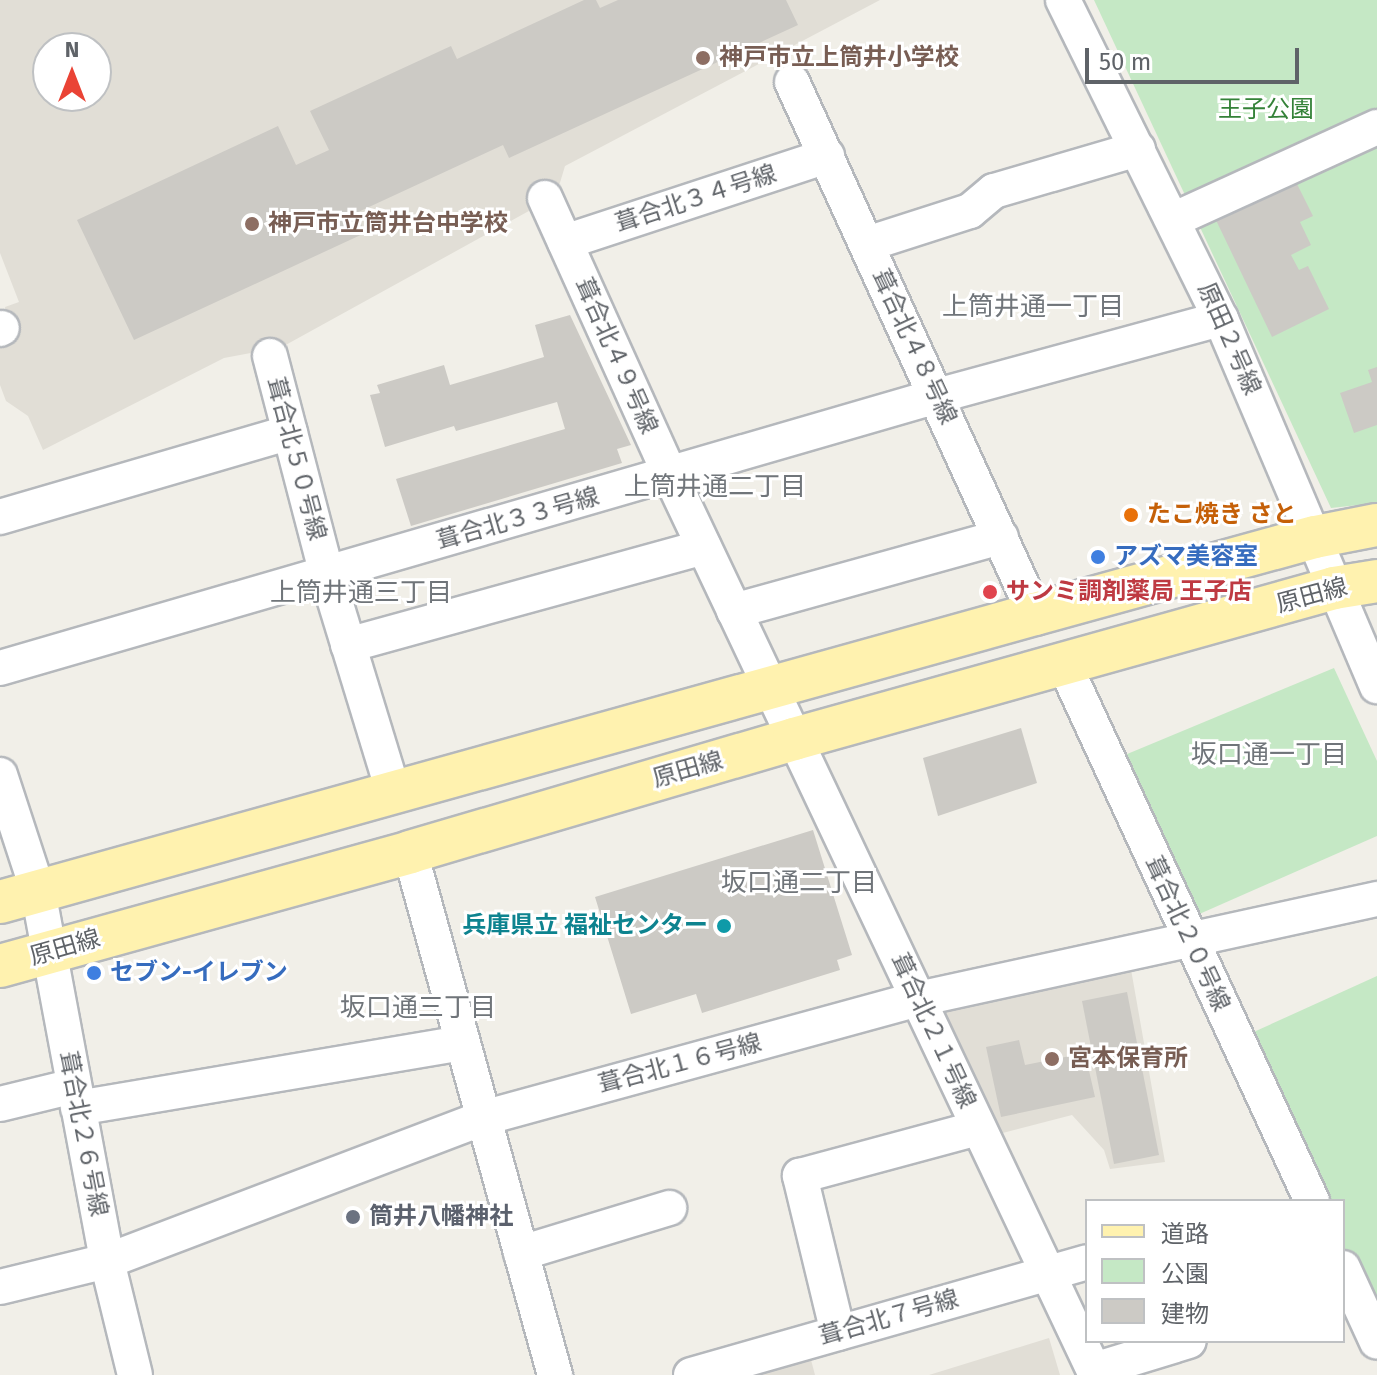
<!DOCTYPE html>
<html>
<head>
<meta charset="utf-8">
<style>
	body { margin:0 }
	#map { position:relative; width:1377px; height:1375px; overflow:hidden; background:#f1efe8; font-family:"Fira Sans","Noto Sans JP",sans-serif }
	div>[style] { position:absolute }
	.education>* { inset:0; background:#e1ded6 }
	.green>* { inset:0; background:#c5e8c5 }
	.building>* { inset:0; background:#cccac5 }
	.roads { filter:drop-shadow(2px 0 #b5b8bc) drop-shadow(-2px 0 #b5b8bc) drop-shadow(0 2px #b5b8bc) drop-shadow(0 -2px #b5b8bc) }
	.minor>* { height:34px; margin:-17px; padding:0 17px; transform-origin:17px; border-radius:17px; background:#fff }
	.major>* { height:42px; margin:-21px; padding:0 21px; transform-origin:21px; border-radius:21px; background:#fff2af }
	.dots>* { width:22px; height:22px; translate:-50% -50%; box-sizing:border-box; border:4px solid #fff; border-radius:50% }
	span { translate:-50% -50%; white-space:nowrap; text-align:center; line-height:1.15; -webkit-text-stroke:6px #fff; paint-order:stroke }
	.education-label { font-size:24px; color:#785e54; font-weight:700 }
	.left { translate:0 -50%; text-align:left }
	.park-label { font-size:24px; color:#348238 }
	.street-label { font-size:24px; color:#5f6368 }
	.food-label { font-size:24px; color:#c56008; font-weight:700 }
	.shop-label { font-size:24px; color:#366cbe; font-weight:700 }
	.health-label { font-size:24px; color:#be3a42; font-weight:700 }
	.culture-label { font-size:24px; color:#0d838f; font-weight:700 }
	.right { translate:-100% -50%; text-align:right }
	.worship-label { font-size:24px; color:#5b616d; font-weight:700 }
	.neighbourhood-label { font-size:26px; color:#70757a }
	.legend { position:absolute; left:1085px; top:1199px; width:260px; height:144px; box-sizing:border-box; background:#fff; border:2px solid #bfc1c3; margin:0; padding:10px 14px; list-style:none; font-size:24px; color:#5f6368 }
	.legend li { display:flex; align-items:center; gap:16px; height:40px }
	.legend b { width:40px; border:2px solid #bfc1c3 }
	.north { position:absolute; left:32px; top:32px; width:80px; height:80px; box-sizing:border-box; background:#fff; border:2px solid #bfc1c3; border-radius:50%; rotate:0deg; font-size:22px; font-weight:700; line-height:32px; text-align:center; color:#5f6368 }
	.north::after { content:''; display:block; margin:auto; width:28px; height:36px; background:#ea4335; clip-path:polygon(50% 0,100% 100%,50% 72%,0 100%) }
	.scale { position:absolute; left:1085px; top:48px; width:214px; height:36px; box-sizing:border-box; border:4px solid #5f6368; border-top:0; padding-left:10px; font-size:24px; line-height:28px; white-space:nowrap; color:#5f6368; -webkit-text-stroke:6px #fff; paint-order:stroke }
</style>
</head>
<body>
<div id="map">
	<div class="education">
		<div style="clip-path:polygon(evenodd,0 0,880px 0,565px 166px,556px 196px,282px 347px,224px 358px,43px 450px,28px 416px,6px 401px,0 385px,0 338px,11px 334px,5px 307px,19px 302px,0 253px,0 0,48px 48px,96px 48px,96px 96px,48px 96px,48px 48px)"></div>
		<div style="clip-path:polygon(1129px 958px,1165px 1162px,1110px 1169px,1104px 1150px,1072px 1115px,995px 1135px,931px 1003px)"></div>
		<div style="clip-path:polygon(1049px 1338px,1060px 1375px,929px 1375px)"></div>
		<div style="clip-path:polygon(810px 1356px,815px 1375px,748px 1375px)"></div>
	</div>
	<div class="green">
		<div style="clip-path:polygon(1094px 0,1377px 0,1377px 503px,1331px 508px)"></div>
		<div style="clip-path:polygon(1334px 668px,1377px 761px,1377px 836px,1188px 919px,1120px 757px)"></div>
		<div style="clip-path:polygon(1377px 976px,1377px 1318px,1343px 1244px,1343px 1201px,1323px 1201px,1247px 1035px)"></div>
	</div>
	<div class="building">
		<div style="clip-path:polygon(584px 0,596px 0,600px 8px,618px 0,786px 0,798px 25px,509px 158px,503px 145px,356px 213px,365px 233px,134px 340px,77px 220px,278px 126px,296px 165px,329px 150px,310px 111px,451px 46px,457px 59px)"></div>
		<div style="clip-path:polygon(1294px 178px,1313px 216px,1300px 222px,1311px 245px,1291px 255px,1299px 270px,1308px 266px,1329px 309px,1272px 337px,1214px 216px)"></div>
		<div style="clip-path:polygon(570px 315px,631px 445px,617px 449px,622px 463px,411px 526px,396px 479px,565px 429px,557px 402px,456px 431px,454px 426px,385px 447px,370px 395px,380px 393px,377px 385px,444px 365px,450px 385px,544px 357px,535px 325px)"></div>
		<div style="clip-path:polygon(1377px 367px,1377px 425px,1354px 433px,1340px 393px,1372px 382px,1368px 370px)"></div>
		<div style="clip-path:polygon(1021px 728px,1037px 783px,938px 816px,923px 758px)"></div>
		<div style="clip-path:polygon(813px 830px,852px 955px,837px 960px,840px 970px,702px 1013px,696px 994px,631px 1014px,595px 897px)"></div>
		<div style="clip-path:polygon(1127px 992px,1159px 1155px,1114px 1164px,1082px 1001px)"></div>
		<div style="clip-path:polygon(1019px 1040px,1025px 1065px,1085px 1053px,1095px 1097px,1001px 1117px,986px 1047px)"></div>
	</div>
	<div class="roads">
		<div class="minor">
			<div style="left:1063px;top:0;width:356px;rotate:63.7deg"></div>
			<div style="left:1221px;top:319px;width:399px;rotate:67deg"></div>
			<div style="left:792px;top:82px;width:585px;rotate:65.45deg"></div>
			<div style="left:545px;top:198px;width:304px;rotate:65.7deg"></div>
			<div style="left:670px;top:475px;width:996px;rotate:64.67deg"></div>
			<div style="left:1173px;top:220px;width:224px;rotate:-24.5deg"></div>
			<div style="left:565px;top:242px;width:276px;rotate:-18.2deg"></div>
			<div style="left:867px;top:244px;width:108px;rotate:-17.8deg"></div>
			<div style="left:970px;top:211px;width:31px;rotate:-40deg"></div>
			<div style="left:994px;top:191px;width:150px;rotate:-16.3deg"></div>
			<div style="left:0;top:329px;width:2px;rotate:-27deg"></div>
			<div style="left:270px;top:356px;width:226px;rotate:75.4deg"></div>
			<div style="left:327px;top:575px;width:226px;rotate:73deg"></div>
			<div style="left:0;top:517px;width:302px;rotate:-16.3deg"></div>
			<div style="left:734px;top:611px;width:277px;rotate:-15.5deg"></div>
			<div style="left:348px;top:645px;width:369px;rotate:-15.4deg"></div>
			<div style="left:1065px;top:666px;width:589px;rotate:65.22deg"></div>
			<div style="left:0;top:668px;width:976px;rotate:-16.19deg"></div>
			<div style="left:937px;top:396px;width:294px;rotate:-15.2deg"></div>
			<div style="left:0;top:775px;width:122px;rotate:71.9deg"></div>
			<div style="left:38px;top:891px;width:376px;rotate:79.4deg"></div>
			<div style="left:107px;top:1261px;width:117px;rotate:76.2deg"></div>
			<div style="left:410px;top:852px;width:543px;rotate:74.5deg"></div>
			<div style="left:0;top:1104px;width:76px;rotate:-13.7deg"></div>
			<div style="left:78px;top:1108px;width:390px;rotate:-9.6deg"></div>
			<div style="left:521px;top:1253px;width:155px;rotate:-16.9deg"></div>
			<div style="left:1343px;top:1268px;width:81px;rotate:65.3deg"></div>
			<div style="left:0;top:1287px;width:110px;rotate:-13.7deg"></div>
			<div style="left:107px;top:1261px;width:402px;rotate:-20.8deg"></div>
			<div style="left:483px;top:1118px;width:451px;rotate:-15.3deg"></div>
			<div style="left:918px;top:999px;width:470px;rotate:-12.3deg"></div>
			<div style="left:838px;top:1333px;width:162px;rotate:-103.6deg"></div>
			<div style="left:800px;top:1176px;width:184px;rotate:-15.1deg"></div>
			<div style="left:1094px;top:1370px;width:99px;rotate:-17deg"></div>
			<div style="left:691px;top:1375px;width:412px;rotate:-15.9deg"></div>
		</div>
		<div class="major">
			<div style="left:0;top:902px;width:1074px;rotate:-15.55deg"></div>
			<div style="left:1035px;top:614px;width:290px;rotate:-15.4deg"></div>
			<div style="left:1315px;top:537px;width:63px;rotate:-11deg"></div>
			<div style="left:0;top:966px;width:426px;rotate:-15.5deg"></div>
			<div style="left:410px;top:852px;width:400px;rotate:-16.4deg"></div>
			<div style="left:794px;top:739px;width:561px;rotate:-15.62deg"></div>
			<div style="left:1334px;top:588px;width:44px;rotate:-9.2deg"></div>
		</div>
	</div>
	<div class="dots">
		<div style="left:703px;top:58px;background:#8d6e63"></div>
		<div style="left:252px;top:224px;background:#8d6e63"></div>
		<div style="left:1131px;top:515px;background:#e8710a"></div>
		<div style="left:1098px;top:557px;background:#3f7fe0"></div>
		<div style="left:990px;top:592px;background:#e0444e"></div>
		<div style="left:724px;top:926px;background:#0f9aa8"></div>
		<div style="left:94px;top:973px;background:#3f7fe0"></div>
		<div style="left:1052px;top:1059px;background:#8d6e63"></div>
		<div style="left:353px;top:1217px;background:#6b7280"></div>
	</div>
	<div class="education-label">
		<span class="left" style="left:719px;top:58px">神戸市立上筒井小学校</span>
		<span class="left" style="left:268px;top:224px">神戸市立筒井台中学校</span>
		<span class="left" style="left:1068px;top:1059px">宮本保育所</span>
	</div>
	<div class="park-label">
		<span style="left:1266px;top:110px">王子公園</span>
	</div>
	<div class="street-label">
		<span style="left:696px;top:199px;rotate:-18deg">葺合北３４号線</span>
		<span style="left:1229px;top:339px;rotate:66deg">原田２号線</span>
		<span style="left:914px;top:347px;rotate:65deg">葺合北４８号線</span>
		<span style="left:616px;top:356px;rotate:66deg">葺合北４９号線</span>
		<span style="left:296px;top:459px;rotate:75deg">葺合北５０号線</span>
		<span style="left:518px;top:519px;rotate:-16deg">葺合北３３号線</span>
		<span style="left:1312px;top:596px;rotate:-15deg">原田線</span>
		<span style="left:688px;top:770px;rotate:-16deg">原田線</span>
		<span style="left:1187px;top:934px;rotate:65deg">葺合北２０号線</span>
		<span style="left:65px;top:948px;rotate:-16deg">原田線</span>
		<span style="left:933px;top:1031px;rotate:65deg">葺合北２１号線</span>
		<span style="left:680px;top:1064px;rotate:-15deg">葺合北１６号線</span>
		<span style="left:83px;top:1134px;rotate:79deg">葺合北２６号線</span>
		<span style="left:889px;top:1318px;rotate:-16deg">葺合北７号線</span>
	</div>
	<div class="food-label">
		<span class="left" style="left:1147px;top:515px">たこ焼き さと</span>
	</div>
	<div class="shop-label">
		<span class="left" style="left:1114px;top:557px">アズマ美容室</span>
		<span class="left" style="left:110px;top:973px">セブン-イレブン</span>
	</div>
	<div class="health-label">
		<span class="left" style="left:1006px;top:592px">サンミ調剤薬局 王子店</span>
	</div>
	<div class="culture-label">
		<span class="right" style="left:708px;top:926px">兵庫県立 福祉センター</span>
	</div>
	<div class="worship-label">
		<span class="left" style="left:369px;top:1217px">筒井八幡神社</span>
	</div>
	<div class="neighbourhood-label">
		<span style="left:1033px;top:307px">上筒井通一丁目</span>
		<span style="left:715px;top:487px">上筒井通二丁目</span>
		<span style="left:361px;top:593px">上筒井通三丁目</span>
		<span style="left:1269px;top:755px">坂口通一丁目</span>
		<span style="left:799px;top:883px">坂口通二丁目</span>
		<span style="left:418px;top:1008px">坂口通三丁目</span>
	</div>
	<ul class="legend">
	<li><b style="height:10px;background:#fff2af"></b>道路</li>
	<li><b style="height:22px;background:#c5e8c5"></b>公園</li>
	<li><b style="height:22px;background:#cccac5"></b>建物</li>
	</ul>
	<div class="north">N</div>
	<div class="scale">50 m</div>
</div>
</body>
</html>
